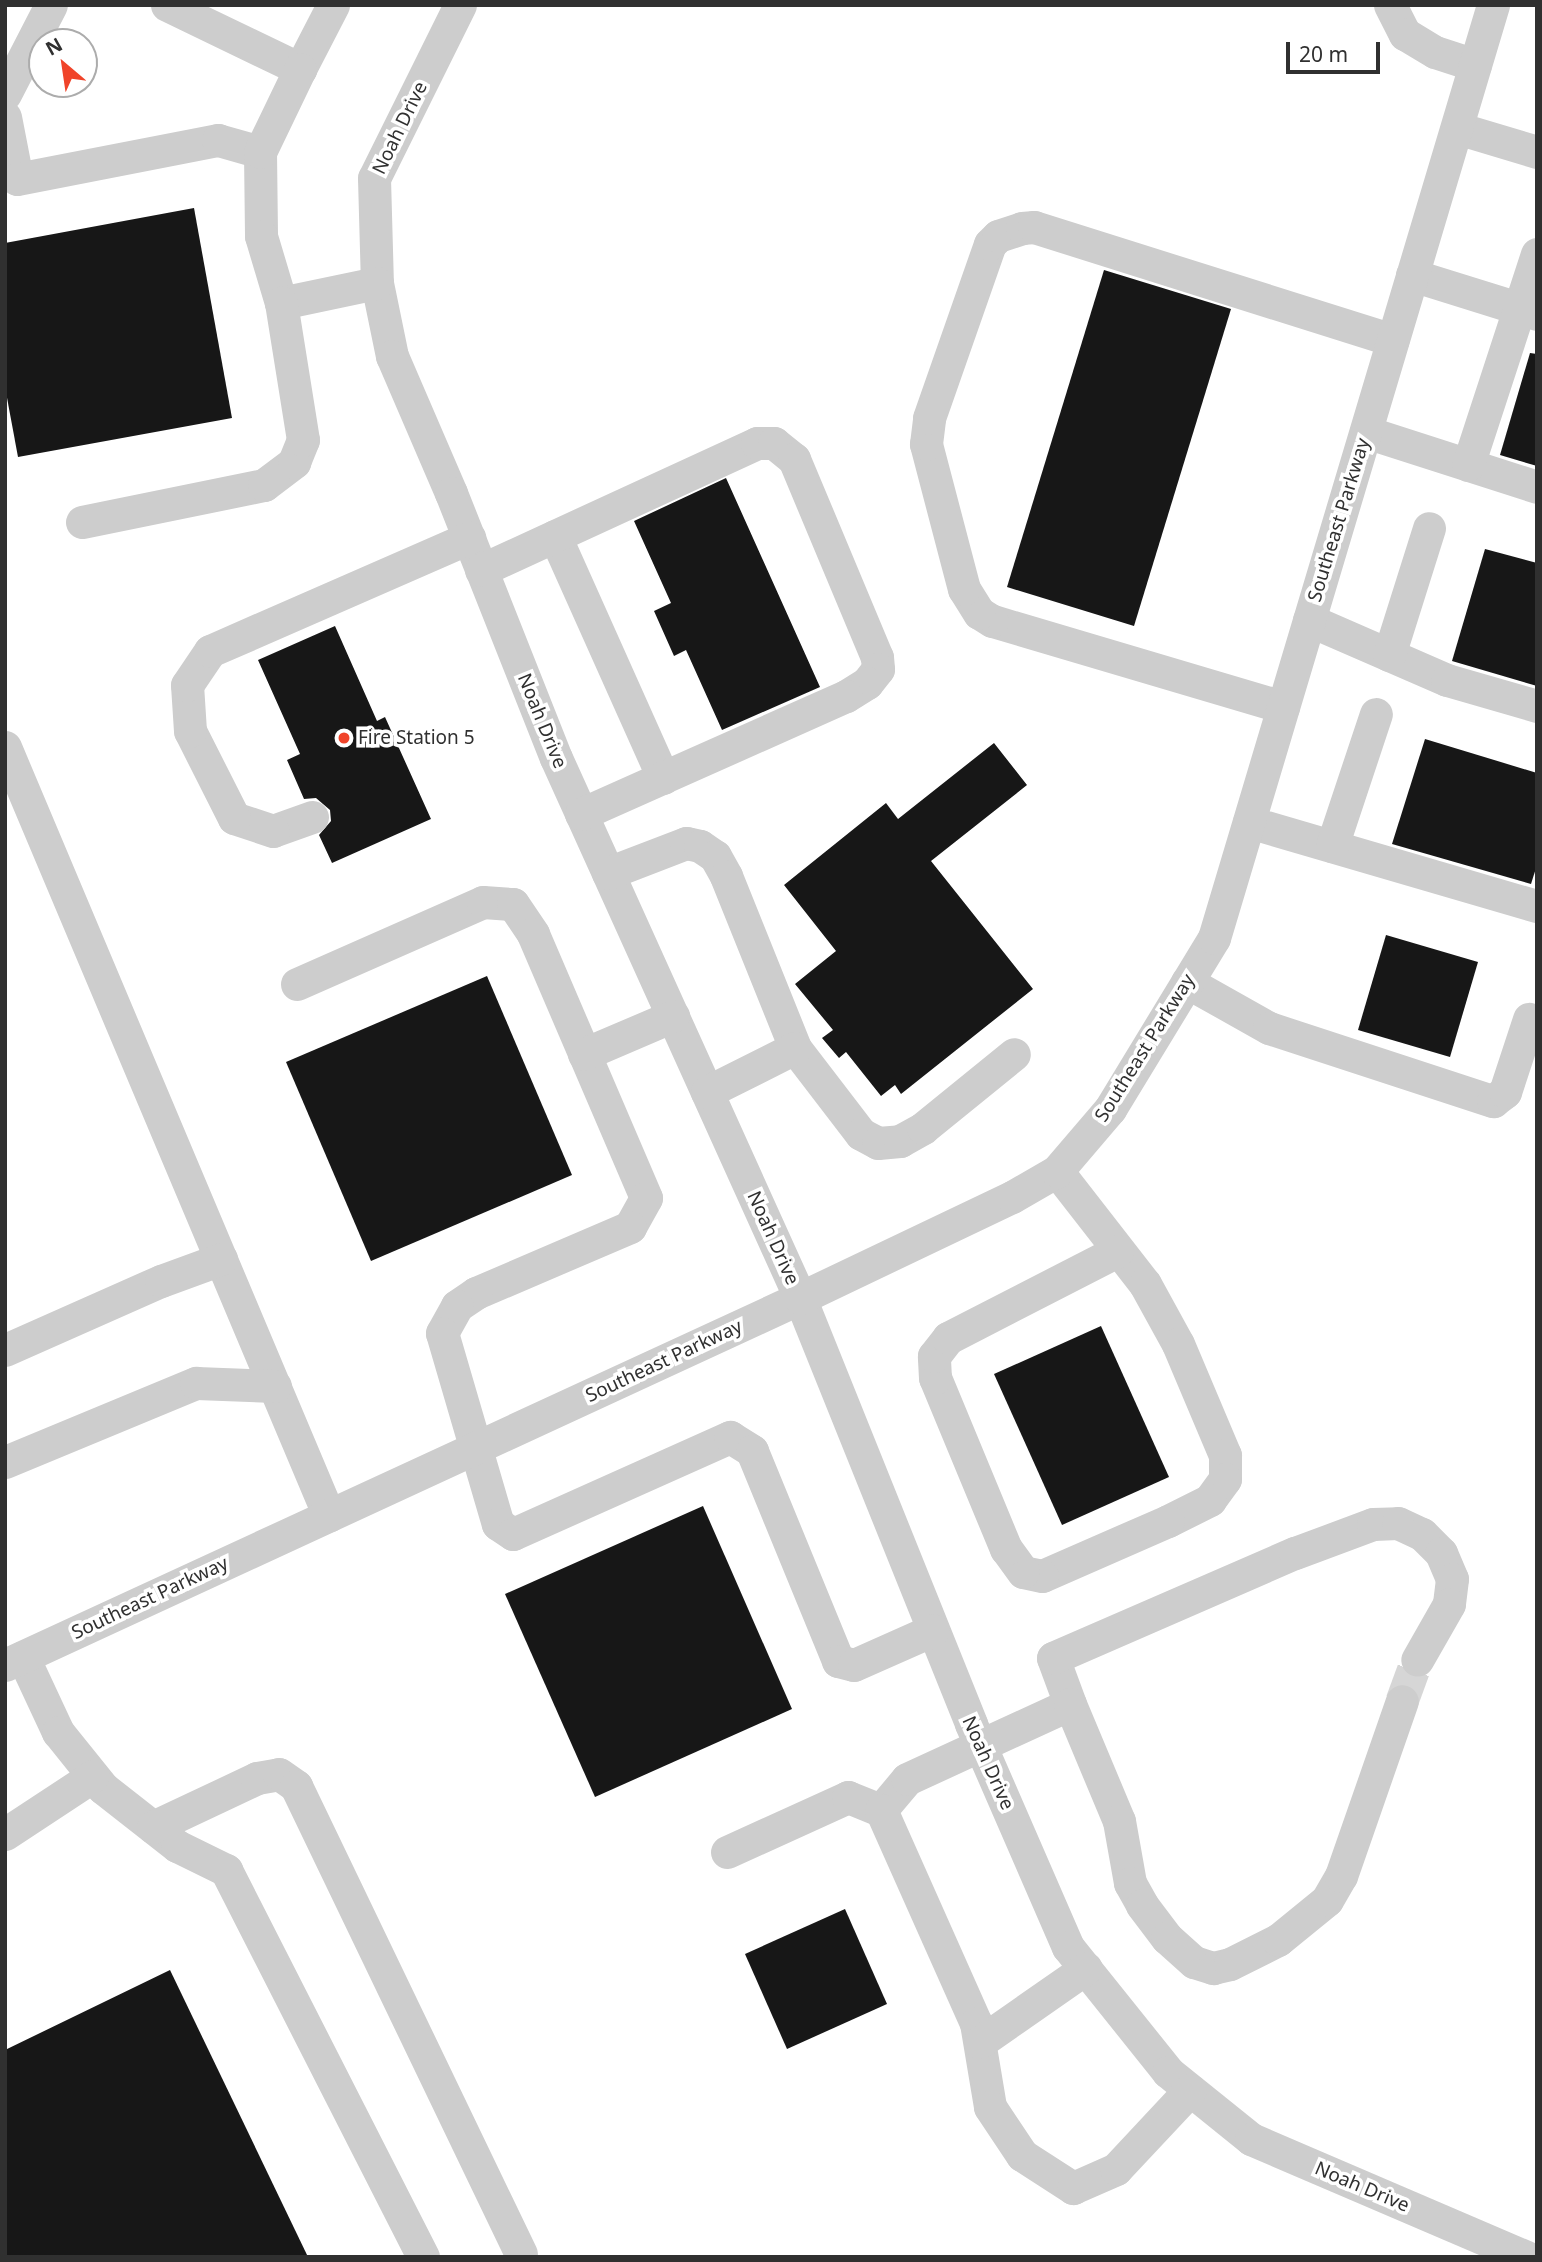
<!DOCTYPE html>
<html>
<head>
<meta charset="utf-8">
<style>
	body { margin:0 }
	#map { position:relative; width:1542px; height:2262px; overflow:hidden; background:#fff; font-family:"Noto Sans",sans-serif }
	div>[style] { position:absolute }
	.building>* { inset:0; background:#171717 }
	.minor-tunnel>* { height:33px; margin-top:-16.5px; transform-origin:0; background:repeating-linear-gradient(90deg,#d6d6d6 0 33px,transparent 0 50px) }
	.minor>* { height:33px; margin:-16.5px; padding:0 16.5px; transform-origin:16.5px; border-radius:16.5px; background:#cdcdcd }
	.dots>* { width:19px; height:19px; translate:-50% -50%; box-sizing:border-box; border:4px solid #fff; border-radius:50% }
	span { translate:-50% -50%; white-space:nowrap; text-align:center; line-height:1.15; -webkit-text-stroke:7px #fff; paint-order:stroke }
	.street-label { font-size:19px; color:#303030 }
	.poi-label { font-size:19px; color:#303030 }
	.left { translate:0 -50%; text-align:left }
	.frame { position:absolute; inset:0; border:7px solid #303030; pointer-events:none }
	.north { position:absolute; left:28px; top:28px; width:70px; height:70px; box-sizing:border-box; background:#fff; border:2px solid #acacac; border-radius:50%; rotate:331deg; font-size:19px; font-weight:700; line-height:28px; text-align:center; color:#303030 }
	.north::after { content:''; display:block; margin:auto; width:24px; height:32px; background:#f0442a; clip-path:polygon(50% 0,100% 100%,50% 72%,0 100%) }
	.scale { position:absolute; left:1286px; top:42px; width:94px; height:32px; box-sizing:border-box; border:4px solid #303030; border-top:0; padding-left:9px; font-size:21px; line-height:24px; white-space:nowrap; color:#303030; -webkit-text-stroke:5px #fff; paint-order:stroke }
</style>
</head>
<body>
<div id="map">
	<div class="building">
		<div style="clip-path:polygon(194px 208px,232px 418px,18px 457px,5px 387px,5px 243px)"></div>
		<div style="clip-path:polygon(1104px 270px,1231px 309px,1134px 626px,1007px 587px)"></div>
		<div style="clip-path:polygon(1530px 353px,1537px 354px,1537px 466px,1500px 455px)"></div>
		<div style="clip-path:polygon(726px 478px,820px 687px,722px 730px,686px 650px,674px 656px,654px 611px,671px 603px,634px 521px)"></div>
		<div style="clip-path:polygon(1485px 549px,1537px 563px,1537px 686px,1452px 661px)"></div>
		<div style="clip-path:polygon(335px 626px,377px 721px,385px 717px,431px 819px,332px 863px,319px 835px,331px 821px,330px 810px,316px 798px,304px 799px,287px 760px,300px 754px,258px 660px)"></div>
		<div style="clip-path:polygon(1425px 739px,1537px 773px,1537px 865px,1531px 884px,1392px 844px)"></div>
		<div style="clip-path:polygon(994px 743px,1027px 785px,931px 861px,1033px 989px,901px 1094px,895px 1085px,881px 1096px,846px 1052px,839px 1058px,822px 1038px,833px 1030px,795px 984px,836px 951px,784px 885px,886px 803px,898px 819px)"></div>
		<div style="clip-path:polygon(1386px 935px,1478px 962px,1450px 1057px,1358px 1030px)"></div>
		<div style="clip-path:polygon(487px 976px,572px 1175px,371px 1261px,286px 1062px)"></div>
		<div style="clip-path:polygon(1101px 1326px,1169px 1477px,1062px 1525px,994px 1374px)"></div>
		<div style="clip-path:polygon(703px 1506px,792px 1709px,595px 1797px,505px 1594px)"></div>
		<div style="clip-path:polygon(845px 1909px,887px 2004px,787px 2049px,745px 1954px)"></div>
		<div style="clip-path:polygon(170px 1970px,308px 2257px,5px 2257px,5px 2050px)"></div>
	</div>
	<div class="minor-tunnel">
		<div style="left:1402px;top:1701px;width:44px;rotate:-69.9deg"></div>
	</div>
	<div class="minor">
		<div style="left:167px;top:5px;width:148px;rotate:25.7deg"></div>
		<div style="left:300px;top:69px;width:72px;rotate:-62.7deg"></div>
		<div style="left:460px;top:5px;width:193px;rotate:116.4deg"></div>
		<div style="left:374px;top:178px;width:105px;rotate:88.4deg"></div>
		<div style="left:377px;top:283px;width:75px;rotate:78.4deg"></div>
		<div style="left:392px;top:356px;width:149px;rotate:66.7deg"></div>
		<div style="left:451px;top:493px;width:285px;rotate:68.4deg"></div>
		<div style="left:556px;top:758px;width:593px;rotate:65.68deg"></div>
		<div style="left:800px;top:1298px;width:459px;rotate:68.1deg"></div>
		<div style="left:971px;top:1724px;width:243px;rotate:66.5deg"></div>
		<div style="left:1068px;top:1947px;width:160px;rotate:51.3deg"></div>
		<div style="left:1168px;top:2072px;width:107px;rotate:38.9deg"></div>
		<div style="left:1251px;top:2139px;width:299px;rotate:23.2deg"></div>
		<div style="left:1390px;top:5px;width:33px;rotate:63deg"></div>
		<div style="left:1405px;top:34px;width:35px;rotate:31deg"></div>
		<div style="left:1435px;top:52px;width:42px;rotate:18deg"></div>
		<div style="left:5px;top:94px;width:100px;rotate:-62.7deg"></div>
		<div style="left:5px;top:117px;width:63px;rotate:79deg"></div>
		<div style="left:17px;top:179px;width:205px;rotate:-11deg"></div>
		<div style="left:218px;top:140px;width:44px;rotate:15.9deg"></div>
		<div style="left:260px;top:152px;width:84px;rotate:89.3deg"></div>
		<div style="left:261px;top:236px;width:70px;rotate:73.4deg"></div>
		<div style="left:281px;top:303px;width:98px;rotate:-11.8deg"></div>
		<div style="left:1457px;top:128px;width:84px;rotate:16.7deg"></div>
		<div style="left:260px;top:152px;width:92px;rotate:-64.3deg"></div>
		<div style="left:1412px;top:275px;width:131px;rotate:17.3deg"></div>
		<div style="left:1366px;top:432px;width:180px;rotate:17.8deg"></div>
		<div style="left:1468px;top:465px;width:222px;rotate:-71.9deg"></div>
		<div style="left:82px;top:522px;width:186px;rotate:-11.5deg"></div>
		<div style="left:264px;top:485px;width:38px;rotate:-37deg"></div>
		<div style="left:294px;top:462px;width:24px;rotate:-68deg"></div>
		<div style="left:303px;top:440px;width:139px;rotate:-99.1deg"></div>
		<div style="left:555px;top:536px;width:265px;rotate:65.9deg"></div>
		<div style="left:481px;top:570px;width:304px;rotate:-24.7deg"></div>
		<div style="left:757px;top:443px;width:17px"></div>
		<div style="left:774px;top:443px;width:26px;rotate:39deg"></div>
		<div style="left:794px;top:459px;width:215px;rotate:67.3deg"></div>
		<div style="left:877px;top:657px;width:12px;rotate:85deg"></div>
		<div style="left:878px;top:669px;width:18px;rotate:128deg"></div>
		<div style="left:867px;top:683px;width:25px;rotate:148deg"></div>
		<div style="left:846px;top:696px;width:290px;rotate:156deg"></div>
		<div style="left:1309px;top:620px;width:150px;rotate:23.5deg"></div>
		<div style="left:1447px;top:680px;width:94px;rotate:16.1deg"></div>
		<div style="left:1389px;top:655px;width:133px;rotate:-72.5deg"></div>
		<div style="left:1283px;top:707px;width:303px;rotate:-163.5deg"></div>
		<div style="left:992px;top:621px;width:15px;rotate:-148deg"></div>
		<div style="left:979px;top:613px;width:28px;rotate:-122deg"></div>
		<div style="left:964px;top:589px;width:150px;rotate:-104.7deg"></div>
		<div style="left:926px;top:444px;width:26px;rotate:-83deg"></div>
		<div style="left:929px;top:418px;width:184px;rotate:-70.7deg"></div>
		<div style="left:990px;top:244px;width:11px;rotate:-45deg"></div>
		<div style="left:998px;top:236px;width:25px;rotate:-18deg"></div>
		<div style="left:1022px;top:228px;width:12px;rotate:-5deg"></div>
		<div style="left:1034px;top:227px;width:376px;rotate:17.5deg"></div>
		<div style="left:5px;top:747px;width:834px;rotate:67.15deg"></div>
		<div style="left:312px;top:817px;width:41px;rotate:160.3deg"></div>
		<div style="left:273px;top:831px;width:41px;rotate:-161.6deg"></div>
		<div style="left:234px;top:818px;width:97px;rotate:-116.8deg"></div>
		<div style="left:190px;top:731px;width:46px;rotate:-93.7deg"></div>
		<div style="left:187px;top:685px;width:41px;rotate:-55.9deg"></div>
		<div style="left:210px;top:651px;width:283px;rotate:-23.6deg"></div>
		<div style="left:1249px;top:822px;width:300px;rotate:16.3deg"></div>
		<div style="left:1332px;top:846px;width:139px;rotate:-71.6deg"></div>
		<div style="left:608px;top:873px;width:84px;rotate:-21deg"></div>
		<div style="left:686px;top:843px;width:14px;rotate:12deg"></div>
		<div style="left:700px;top:846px;width:18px;rotate:34deg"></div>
		<div style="left:715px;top:856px;width:23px;rotate:61deg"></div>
		<div style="left:726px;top:876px;width:185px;rotate:68.1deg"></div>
		<div style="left:795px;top:1048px;width:108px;rotate:52.5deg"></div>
		<div style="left:861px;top:1134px;width:19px;rotate:28deg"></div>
		<div style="left:878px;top:1143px;width:22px;rotate:-5deg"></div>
		<div style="left:900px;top:1141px;width:26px;rotate:-29deg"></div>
		<div style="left:923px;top:1128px;width:117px;rotate:-39.1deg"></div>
		<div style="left:1187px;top:982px;width:94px;rotate:29.3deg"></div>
		<div style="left:1269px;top:1028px;width:236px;rotate:18.1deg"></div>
		<div style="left:1493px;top:1101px;width:15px;rotate:-37deg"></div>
		<div style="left:1505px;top:1092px;width:77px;rotate:-71.8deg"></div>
		<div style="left:297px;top:984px;width:203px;rotate:-23.8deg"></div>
		<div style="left:483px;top:902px;width:30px;rotate:4deg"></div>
		<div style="left:513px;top:904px;width:36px;rotate:56deg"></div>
		<div style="left:533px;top:934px;width:287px;rotate:66.8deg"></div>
		<div style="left:646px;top:1198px;width:33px;rotate:119deg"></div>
		<div style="left:630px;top:1227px;width:168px;rotate:156.8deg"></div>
		<div style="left:476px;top:1293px;width:23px;rotate:146deg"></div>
		<div style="left:457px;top:1306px;width:31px;rotate:119deg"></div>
		<div style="left:442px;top:1333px;width:199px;rotate:73.7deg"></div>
		<div style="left:498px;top:1524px;width:18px;rotate:34deg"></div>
		<div style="left:513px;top:1534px;width:238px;rotate:-24.1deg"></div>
		<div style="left:730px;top:1437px;width:26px;rotate:32deg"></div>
		<div style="left:752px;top:1451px;width:227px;rotate:67.7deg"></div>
		<div style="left:838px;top:1661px;width:16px;rotate:14deg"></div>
		<div style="left:854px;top:1665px;width:86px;rotate:-23.9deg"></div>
		<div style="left:584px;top:1054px;width:97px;rotate:-23.1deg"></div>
		<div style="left:707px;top:1092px;width:98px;rotate:-26.6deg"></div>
		<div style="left:1057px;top:1171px;width:143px;rotate:52.1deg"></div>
		<div style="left:1145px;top:1284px;width:68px;rotate:61.2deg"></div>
		<div style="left:1178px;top:1344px;width:121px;rotate:67.1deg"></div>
		<div style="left:1225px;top:1455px;width:24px;rotate:90deg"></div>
		<div style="left:1225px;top:1479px;width:26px;rotate:126deg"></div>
		<div style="left:1210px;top:1500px;width:47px;rotate:153.4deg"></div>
		<div style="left:1168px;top:1521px;width:137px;rotate:156.4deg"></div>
		<div style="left:1042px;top:1576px;width:19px;rotate:-168deg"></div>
		<div style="left:1023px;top:1572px;width:29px;rotate:-126deg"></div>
		<div style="left:1006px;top:1549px;width:185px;rotate:-112.5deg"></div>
		<div style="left:935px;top:1378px;width:22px;rotate:-93deg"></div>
		<div style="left:934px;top:1356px;width:23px;rotate:-52deg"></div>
		<div style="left:948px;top:1338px;width:190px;rotate:-27.2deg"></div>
		<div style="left:5px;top:1350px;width:171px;rotate:-23.9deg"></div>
		<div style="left:161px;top:1281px;width:64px;rotate:-20.1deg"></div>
		<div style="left:5px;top:1462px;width:207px;rotate:-22.5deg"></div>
		<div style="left:196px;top:1383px;width:79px;rotate:2.2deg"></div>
		<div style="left:23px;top:1657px;width:83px;rotate:65deg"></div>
		<div style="left:58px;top:1732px;width:72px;rotate:51.2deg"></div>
		<div style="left:103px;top:1788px;width:94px;rotate:38.1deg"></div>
		<div style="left:177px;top:1846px;width:55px;rotate:26.1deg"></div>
		<div style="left:226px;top:1870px;width:434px;rotate:63deg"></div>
		<div style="left:5px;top:1665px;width:876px;rotate:-24.78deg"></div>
		<div style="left:800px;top:1298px;width:235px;rotate:-25.5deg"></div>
		<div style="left:1012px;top:1197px;width:52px;rotate:-30deg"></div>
		<div style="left:1057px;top:1171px;width:82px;rotate:-49.5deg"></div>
		<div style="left:1110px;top:1109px;width:200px;rotate:-58.7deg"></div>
		<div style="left:1214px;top:938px;width:974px;rotate:-73.35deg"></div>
		<div style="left:1070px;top:1704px;width:49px;rotate:-110.3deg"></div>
		<div style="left:1053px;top:1658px;width:264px;rotate:-23.5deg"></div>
		<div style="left:1295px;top:1553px;width:83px;rotate:-20.4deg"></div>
		<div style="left:1373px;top:1524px;width:25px;rotate:-2deg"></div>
		<div style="left:1398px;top:1523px;width:26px;rotate:25deg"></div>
		<div style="left:1422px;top:1534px;width:27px;rotate:45deg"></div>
		<div style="left:1441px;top:1553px;width:28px;rotate:67deg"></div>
		<div style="left:1452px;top:1579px;width:25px;rotate:97deg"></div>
		<div style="left:1449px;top:1604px;width:64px;rotate:119.7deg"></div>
		<div style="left:881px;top:1810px;width:40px;rotate:-50deg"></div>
		<div style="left:907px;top:1779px;width:179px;rotate:-24.7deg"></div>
		<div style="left:1070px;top:1704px;width:127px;rotate:67.3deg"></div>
		<div style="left:1119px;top:1821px;width:63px;rotate:79.9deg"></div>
		<div style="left:1130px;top:1883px;width:25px;rotate:61deg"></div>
		<div style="left:1142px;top:1905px;width:41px;rotate:52.9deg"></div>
		<div style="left:1167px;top:1938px;width:36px;rotate:42deg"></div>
		<div style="left:1194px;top:1962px;width:20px;rotate:18deg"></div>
		<div style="left:1213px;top:1968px;width:17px;rotate:-13deg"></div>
		<div style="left:1230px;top:1964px;width:54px;rotate:-26.6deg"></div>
		<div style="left:1278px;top:1940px;width:63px;rotate:-39.2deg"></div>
		<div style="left:1327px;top:1900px;width:28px;rotate:-60deg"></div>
		<div style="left:1341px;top:1876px;width:185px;rotate:-70.8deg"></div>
		<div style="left:153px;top:1827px;width:115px;rotate:-25.2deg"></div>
		<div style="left:257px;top:1778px;width:22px;rotate:-10deg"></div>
		<div style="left:279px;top:1774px;width:21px;rotate:35deg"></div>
		<div style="left:296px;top:1786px;width:519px;rotate:64.32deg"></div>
		<div style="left:5px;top:1834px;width:105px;rotate:-33.4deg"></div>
		<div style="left:727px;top:1852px;width:133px;rotate:-24.4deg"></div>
		<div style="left:848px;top:1797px;width:35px;rotate:22deg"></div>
		<div style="left:881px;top:1810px;width:233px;rotate:66deg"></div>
		<div style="left:976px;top:2023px;width:85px;rotate:80.5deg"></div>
		<div style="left:990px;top:2107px;width:58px;rotate:56.3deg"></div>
		<div style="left:1022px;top:2155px;width:61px;rotate:32.9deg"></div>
		<div style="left:1073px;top:2188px;width:47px;rotate:-23.8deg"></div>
		<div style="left:1116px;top:2169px;width:108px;rotate:-46.9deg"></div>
		<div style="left:980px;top:2042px;width:129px;rotate:-34.9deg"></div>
	</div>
	<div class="dots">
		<div style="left:344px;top:738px;background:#f0442a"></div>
	</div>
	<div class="street-label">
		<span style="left:400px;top:128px;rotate:-64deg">Noah Drive</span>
		<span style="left:1339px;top:520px;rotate:-73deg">Southeast Parkway</span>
		<span style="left:542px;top:721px;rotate:68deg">Noah Drive</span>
		<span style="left:1145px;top:1048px;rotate:-58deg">Southeast Parkway</span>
		<span style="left:773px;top:1238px;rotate:66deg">Noah Drive</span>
		<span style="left:664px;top:1361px;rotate:-25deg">Southeast Parkway</span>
		<span style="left:150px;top:1598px;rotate:-25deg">Southeast Parkway</span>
		<span style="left:988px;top:1763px;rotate:66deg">Noah Drive</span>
		<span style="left:1362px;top:2187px;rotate:23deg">Noah Drive</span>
	</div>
	<div class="poi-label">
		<span class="left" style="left:358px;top:738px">Fire Station 5</span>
	</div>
	<div class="frame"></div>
	<div class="north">N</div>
	<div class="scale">20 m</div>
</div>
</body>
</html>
